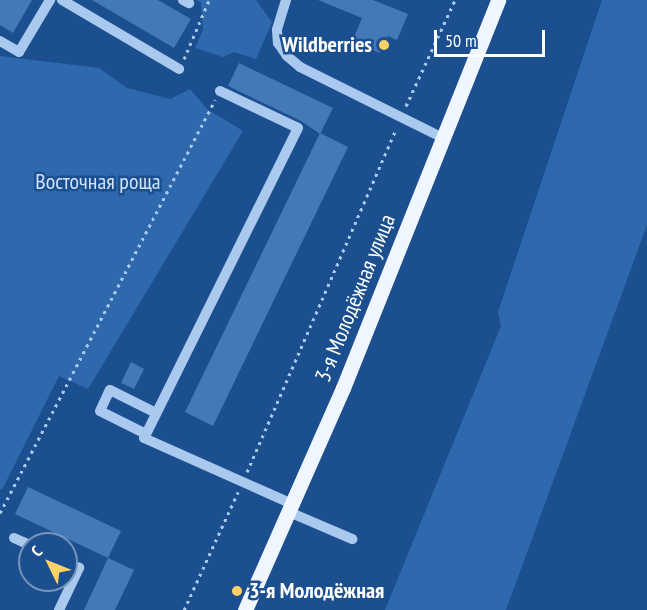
<!DOCTYPE html>
<html>
<head>
<meta charset="utf-8">
<style>
	body { margin:0 }
	#map { position:relative; width:647px; height:610px; overflow:hidden; background:#1b4f8f; font-family:"PT Sans Narrow",sans-serif }
	div>[style] { position:absolute }
	.green>* { inset:0; background:#2e69ad }
	.building>* { inset:0; background:#4478b7 }
	.path>* { height:3px; margin-top:-1.5px; transform-origin:0; background:repeating-linear-gradient(90deg,#a9c9ee 0 3px,transparent 0 7.5px) }
	.minor>* { height:10px; margin:-5px; padding:0 5px; transform-origin:5px; border-radius:5px; background:#a9c9ee }
	.major>* { height:15px; margin:-7.5px; padding:0 7.5px; transform-origin:7.5px; border-radius:7.5px; background:#f0f6ff }
	.dots>* { width:16px; height:16px; translate:-50% -50%; box-sizing:border-box; border:3px solid #1b4f8f; border-radius:50% }
	span { translate:-50% -50%; white-space:nowrap; text-align:center; line-height:1.15; -webkit-text-stroke:5px #1b4f8f; paint-order:stroke }
	.poi-label { font-size:22px; color:#fff; font-weight:700 }
	.right { translate:-100% -50%; text-align:right }
	.left { translate:0 -50%; text-align:left }
	.park-label { font-size:22px; color:#cfe3fa }
	.street-label { font-size:22px; color:#fff }
	.north { position:absolute; left:18px; top:532px; width:60px; height:60px; box-sizing:border-box; background:#1b4f8f; border:2px solid #7695bc; border-radius:50%; rotate:313deg; font-size:16px; font-weight:700; line-height:24px; text-align:center; color:#fff }
	.north::after { content:''; display:block; margin:auto; width:21px; height:27px; background:#ffd166; clip-path:polygon(50% 0,100% 100%,50% 72%,0 100%) }
	.scale { position:absolute; left:434px; top:30px; width:111px; height:27px; box-sizing:border-box; border:3px solid #fff; border-top:0; padding-left:8px; font-size:18px; line-height:21px; white-space:nowrap; color:#fff; -webkit-text-stroke:4px #1b4f8f; paint-order:stroke }
</style>
</head>
<body>
<div id="map">
	<div class="green">
		<div style="clip-path:polygon(197px 0,256px 0,272px 22px,256px 59px,234px 52px,223px 57px,195px 48px,203px 30px,201px 3px)"></div>
		<div style="clip-path:polygon(602px 0,647px 0,647px 225px,506px 610px,385px 610px,501px 326px,498px 312px)"></div>
		<div style="clip-path:polygon(0 56px,99px 68px,127px 88px,170px 99px,190px 89px,207px 109px,243px 131px,88px 389px,59px 376px,2px 490px,0 489px)"></div>
	</div>
	<div class="building">
		<div style="clip-path:polygon(0 0,32px 0,13px 33px,0 25px)"></div>
		<div style="clip-path:polygon(92px 0,158px 0,191px 19px,174px 48px)"></div>
		<div style="clip-path:polygon(318px 0,373px 0,408px 14px,397px 40px,388px 36px,380px 53px,352px 42px,362px 18px)"></div>
		<div style="clip-path:polygon(239px 63px,333px 108px,320px 134px,301px 121px,228px 86px)"></div>
		<div style="clip-path:polygon(320px 133px,348px 147px,213px 426px,185px 412px)"></div>
		<div style="clip-path:polygon(131px 362px,144px 369px,134px 389px,121px 383px)"></div>
		<div style="clip-path:polygon(28px 487px,121px 531px,108px 558px,15px 514px)"></div>
		<div style="clip-path:polygon(108px 558px,134px 570px,115px 610px,84px 610px)"></div>
	</div>
	<div class="path">
		<div style="left:184px;top:59px;width:64px;rotate:-67deg"></div>
		<div style="left:406px;top:106px;width:117px;rotate:-65.2deg"></div>
		<div style="left:247px;top:472px;width:374px;rotate:-66.5deg"></div>
		<div style="left:0;top:513px;width:466px;rotate:-62.5deg"></div>
		<div style="left:184px;top:610px;width:130px;rotate:-65.4deg"></div>
	</div>
	<div class="minor">
		<div style="left:62px;top:0;width:136px;rotate:30.5deg"></div>
		<div style="left:183px;top:0;width:7px;rotate:27deg"></div>
		<div style="left:286px;top:0;width:31px;rotate:107deg"></div>
		<div style="left:277px;top:30px;width:13px;rotate:86deg"></div>
		<div style="left:278px;top:43px;width:16px;rotate:55deg"></div>
		<div style="left:287px;top:56px;width:17px;rotate:40deg"></div>
		<div style="left:300px;top:67px;width:160px;rotate:26.4deg"></div>
		<div style="left:0;top:41px;width:22px;rotate:30deg"></div>
		<div style="left:19px;top:52px;width:61px;rotate:-59.2deg"></div>
		<div style="left:220px;top:91px;width:86px;rotate:25.4deg"></div>
		<div style="left:298px;top:128px;width:346px;rotate:116.4deg"></div>
		<div style="left:144px;top:438px;width:162px;rotate:24deg"></div>
		<div style="left:146px;top:434px;width:51px;rotate:-153.4deg"></div>
		<div style="left:100px;top:411px;width:23px;rotate:-65deg"></div>
		<div style="left:110px;top:390px;width:51px;rotate:26.6deg"></div>
		<div style="left:289px;top:512px;width:69px;rotate:23.2deg"></div>
		<div style="left:14px;top:538px;width:17px;rotate:24deg"></div>
		<div style="left:59px;top:610px;width:47px;rotate:-64.5deg"></div>
		<div style="left:79px;top:568px;width:14px;rotate:-155deg"></div>
	</div>
	<div class="major">
		<div style="left:245px;top:610px;width:243px;rotate:-66.2deg"></div>
		<div style="left:343px;top:388px;width:418px;rotate:-68.2deg"></div>
	</div>
	<div class="dots">
		<div style="left:384px;top:45px;background:#ffd166"></div>
		<div style="left:237px;top:591px;background:#ffd166"></div>
	</div>
	<div class="poi-label">
		<span class="right" style="left:372px;top:45px">Wildberries</span>
		<span class="left" style="left:249px;top:591px">3-я Молодёжная</span>
	</div>
	<div class="park-label">
		<span style="left:98px;top:182px">Восточная роща</span>
	</div>
	<div class="street-label">
		<span style="left:355px;top:298px;rotate:-68deg">3-я Молодёжная улица</span>
	</div>
	<div class="north">С</div>
	<div class="scale">50 m</div>
</div>
</body>
</html>
